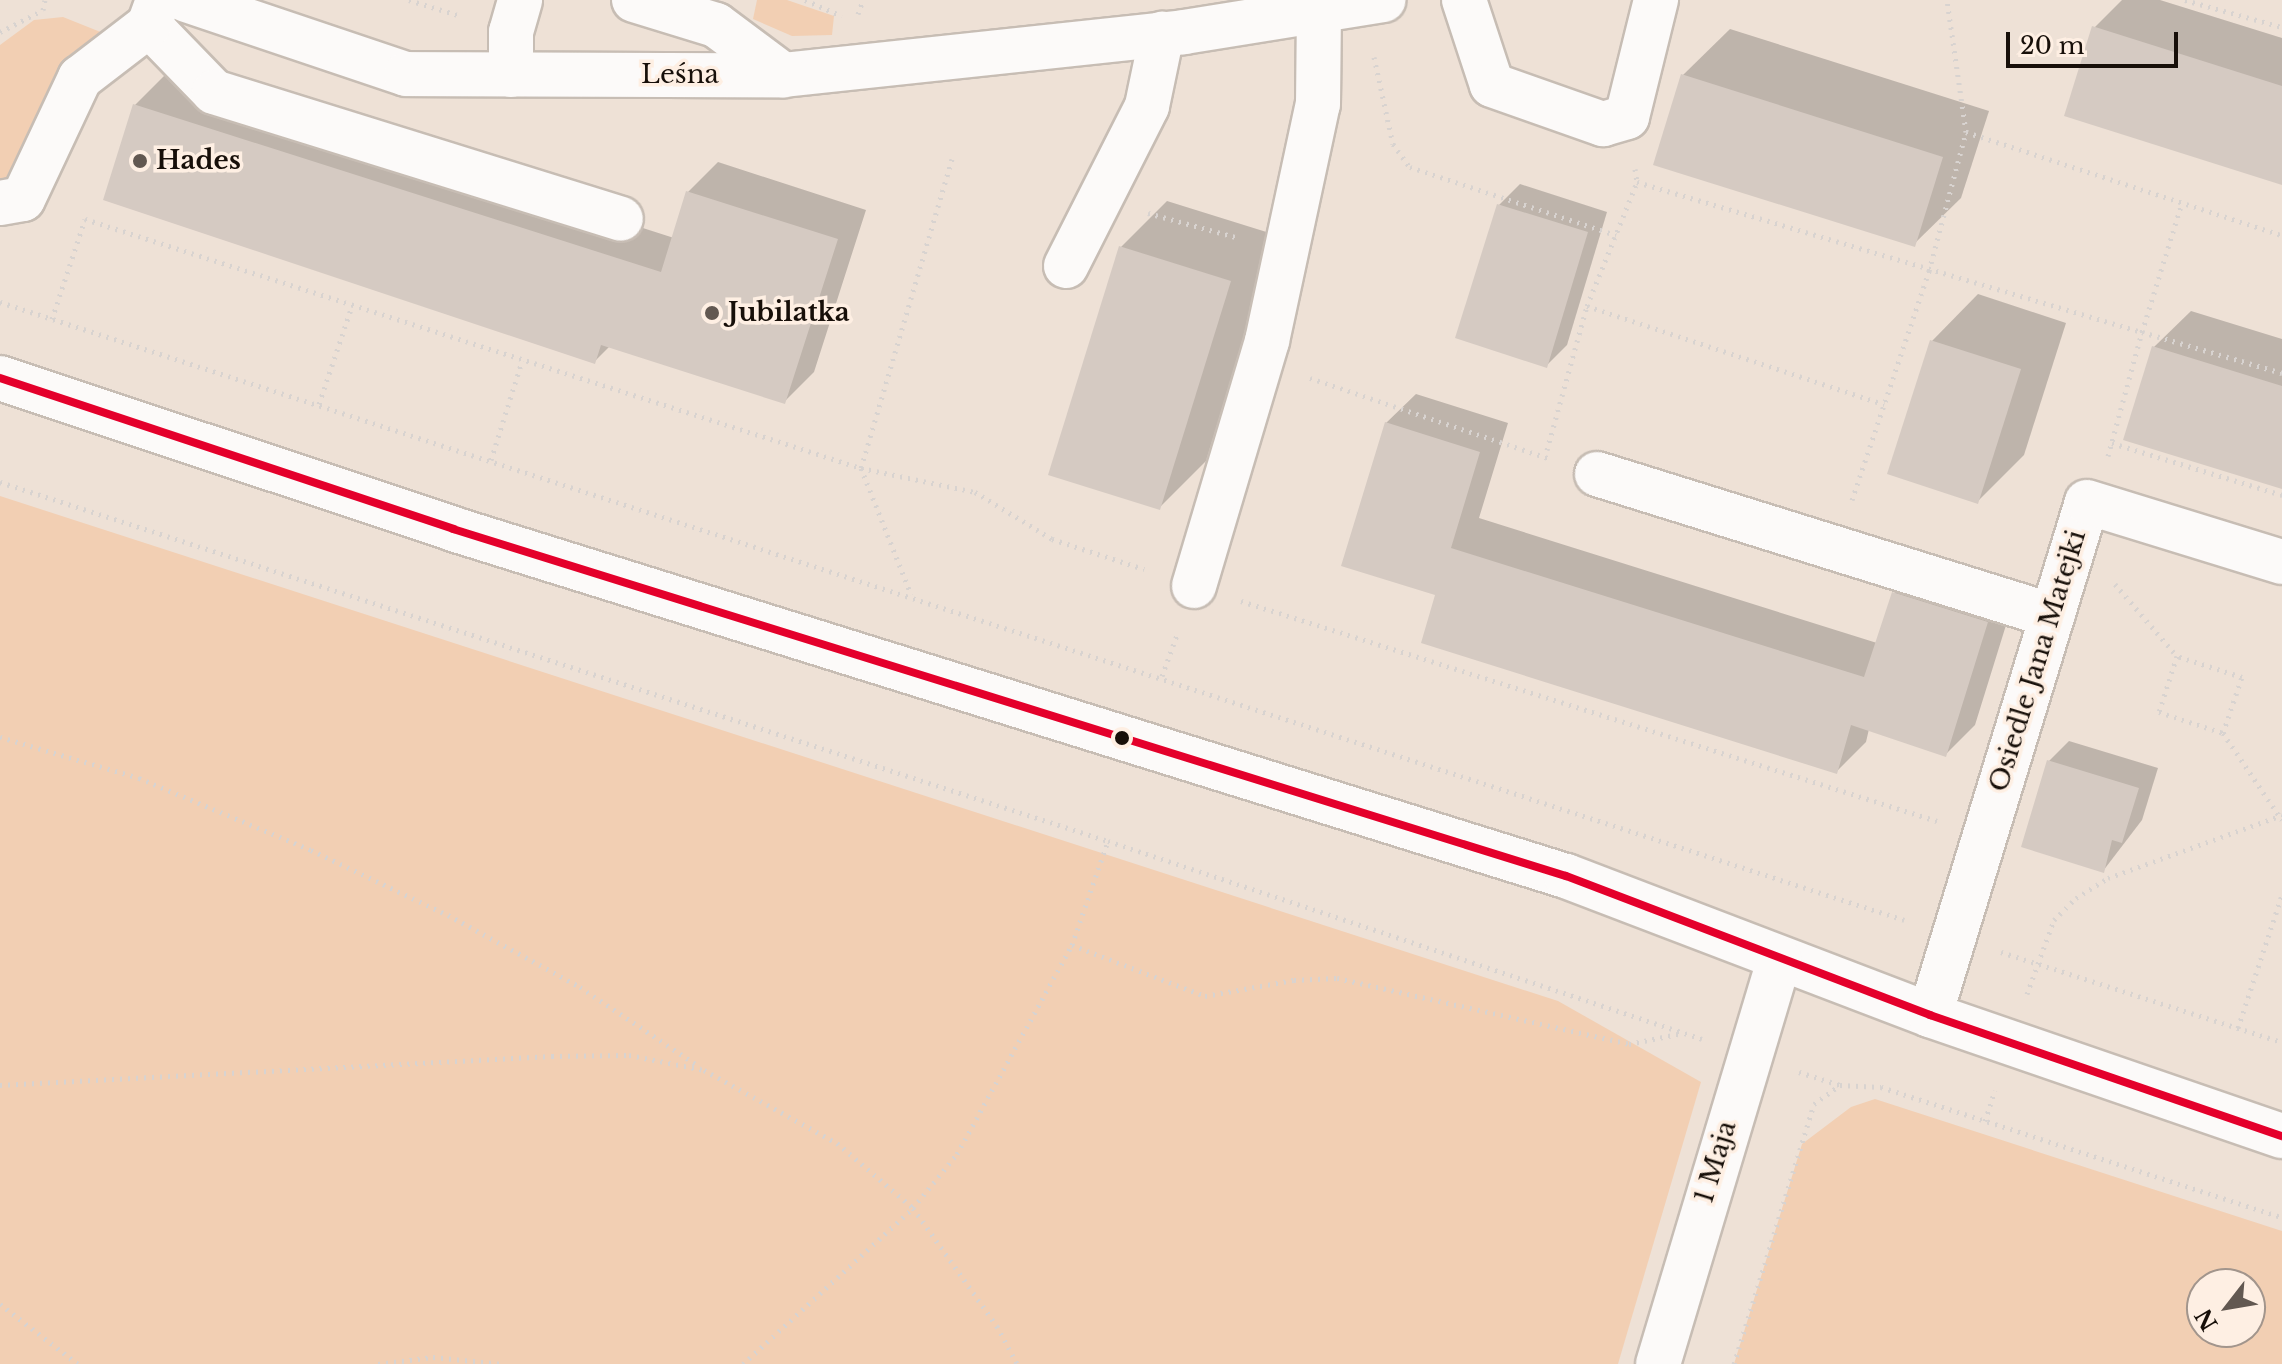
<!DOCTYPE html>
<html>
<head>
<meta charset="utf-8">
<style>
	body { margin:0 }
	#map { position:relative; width:2282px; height:1364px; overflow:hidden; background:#eee1d6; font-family:"Libre Baskerville",serif }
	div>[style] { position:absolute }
	.green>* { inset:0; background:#f2cfb3 }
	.shadow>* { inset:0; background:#0003 }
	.building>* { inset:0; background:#d5cac2 }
	.path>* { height:5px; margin-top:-2.5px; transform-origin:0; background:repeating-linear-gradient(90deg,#d8d3d0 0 2px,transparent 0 8px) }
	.roads { filter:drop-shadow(2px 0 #c7bdb4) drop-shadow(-2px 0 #c7bdb4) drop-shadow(0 2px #c7bdb4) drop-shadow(0 -2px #c7bdb4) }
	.minor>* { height:44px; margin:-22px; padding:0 22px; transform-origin:22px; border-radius:22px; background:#fcfaf9 }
	.bus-1>* { height:8px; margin:-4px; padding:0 4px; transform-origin:4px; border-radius:4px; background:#e4002b }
	.dots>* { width:22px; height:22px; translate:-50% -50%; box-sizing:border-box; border:4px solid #feefe3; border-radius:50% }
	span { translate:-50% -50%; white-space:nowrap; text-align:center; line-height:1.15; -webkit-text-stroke:7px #feefe3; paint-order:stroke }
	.street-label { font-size:26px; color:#170f09 }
	.poi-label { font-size:26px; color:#170f09; font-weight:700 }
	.left { translate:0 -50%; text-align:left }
	.north { position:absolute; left:2186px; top:1268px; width:80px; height:80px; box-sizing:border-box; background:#feefe3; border:2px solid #a2958c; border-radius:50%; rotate:239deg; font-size:22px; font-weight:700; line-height:32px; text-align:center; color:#170f09 }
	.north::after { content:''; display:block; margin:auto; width:28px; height:36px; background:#625851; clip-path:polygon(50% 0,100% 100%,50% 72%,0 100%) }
	.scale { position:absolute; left:2006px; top:32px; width:172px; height:36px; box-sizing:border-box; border:4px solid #170f09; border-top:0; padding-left:10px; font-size:24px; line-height:28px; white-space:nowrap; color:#170f09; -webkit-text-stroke:6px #feefe3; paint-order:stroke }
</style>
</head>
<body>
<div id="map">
	<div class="green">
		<div style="clip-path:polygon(757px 0,787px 0,834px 16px,832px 35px,792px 36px,753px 19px)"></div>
		<div style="clip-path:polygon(63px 17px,103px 33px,11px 179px,0 182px,0 45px,34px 20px)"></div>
		<div style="clip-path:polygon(0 496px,1558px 1001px,1701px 1082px,1618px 1364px,0 1364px)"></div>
		<div style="clip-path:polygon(evenodd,1875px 1099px,2282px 1231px,2282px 1364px,1734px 1364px,1802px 1144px,1851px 1107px,1875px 1099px,2202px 1284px,2250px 1284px,2250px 1332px,2202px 1332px,2202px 1284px)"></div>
	</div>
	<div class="shadow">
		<div style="clip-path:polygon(2122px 0,2160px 0,2282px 38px,2282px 183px,2094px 28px)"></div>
		<div style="clip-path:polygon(1730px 29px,1989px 111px,1961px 198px,1914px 244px,1683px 75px)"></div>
		<div style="clip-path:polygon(165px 75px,674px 238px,688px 192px,718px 162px,866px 210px,814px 372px,785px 401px,610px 346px,594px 362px,135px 105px)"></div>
		<div style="clip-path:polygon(1520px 184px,1607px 212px,1567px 345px,1547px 365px,1499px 205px)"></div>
		<div style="clip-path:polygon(1167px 201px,1276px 235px,1206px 461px,1159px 508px,1121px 247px)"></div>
		<div style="clip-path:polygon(1978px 294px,2066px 323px,2024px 455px,1978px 501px,1932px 341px)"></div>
		<div style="clip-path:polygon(2191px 311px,2282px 339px,2282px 487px,2154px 347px)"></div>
		<div style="clip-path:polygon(1416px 394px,1508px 423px,1479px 518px,1877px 643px,1894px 593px,1923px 564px,2016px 593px,1975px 725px,1946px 754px,1869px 729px,1866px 742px,1836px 772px,1438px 594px,1386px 423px)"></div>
		<div style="clip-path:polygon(2069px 741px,2158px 768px,2142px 820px,2103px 871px,2049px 761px)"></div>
	</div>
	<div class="building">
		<div style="clip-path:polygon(2092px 26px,2282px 86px,2282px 185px,2064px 116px)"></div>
		<div style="clip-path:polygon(1681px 74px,1943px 157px,1915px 247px,1653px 165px)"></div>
		<div style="clip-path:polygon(133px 104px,661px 272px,686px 191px,838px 239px,785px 404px,601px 345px,595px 364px,103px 200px)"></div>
		<div style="clip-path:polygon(1497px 204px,1588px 232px,1547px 368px,1455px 338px)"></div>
		<div style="clip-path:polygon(1119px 246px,1231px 281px,1160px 510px,1048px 475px)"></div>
		<div style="clip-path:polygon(1930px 340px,2021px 369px,1978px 504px,1887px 474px)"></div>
		<div style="clip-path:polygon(2152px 346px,2282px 386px,2282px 489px,2123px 440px)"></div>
		<div style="clip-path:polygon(1385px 422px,1480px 452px,1451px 548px,1864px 677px,1892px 592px,1988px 622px,1946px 757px,1851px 725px,1837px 774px,1421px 643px,1435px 595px,1341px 566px)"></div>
		<div style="clip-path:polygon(2047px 760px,2139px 788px,2122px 843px,2112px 840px,2104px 873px,2021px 847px)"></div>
	</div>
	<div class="path">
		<div style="left:409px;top:0;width:54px;rotate:17.1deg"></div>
		<div style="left:805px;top:0;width:40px;rotate:23.4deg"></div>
		<div style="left:2185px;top:0;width:101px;rotate:15.6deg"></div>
		<div style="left:858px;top:14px;width:15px;rotate:-70deg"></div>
		<div style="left:0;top:32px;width:48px;rotate:-27.1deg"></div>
		<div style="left:43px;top:10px;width:10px;rotate:-79deg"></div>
		<div style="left:1374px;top:57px;width:89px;rotate:77.7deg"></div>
		<div style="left:1393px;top:144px;width:29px;rotate:54deg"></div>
		<div style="left:1410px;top:167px;width:217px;rotate:18.3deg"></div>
		<div style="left:1966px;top:132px;width:332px;rotate:18.1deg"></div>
		<div style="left:952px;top:159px;width:322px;rotate:106.4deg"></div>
		<div style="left:861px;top:468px;width:116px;rotate:11.9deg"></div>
		<div style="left:975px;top:492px;width:90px;rotate:31.4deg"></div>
		<div style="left:1052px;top:539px;width:97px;rotate:18.1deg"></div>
		<div style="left:1635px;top:169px;width:13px;rotate:81deg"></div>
		<div style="left:1637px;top:182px;width:527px;rotate:16.54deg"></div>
		<div style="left:2142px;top:332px;width:135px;rotate:-72.8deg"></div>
		<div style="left:1148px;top:213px;width:94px;rotate:15.4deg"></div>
		<div style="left:0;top:302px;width:2002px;rotate:17.98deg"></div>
		<div style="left:1587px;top:306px;width:313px;rotate:18.3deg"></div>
		<div style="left:52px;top:319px;width:105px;rotate:-71.7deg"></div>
		<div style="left:85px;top:219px;width:815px;rotate:17.79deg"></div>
		<div style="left:861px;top:468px;width:136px;rotate:68.4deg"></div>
		<div style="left:1310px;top:378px;width:253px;rotate:18.6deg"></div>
		<div style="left:319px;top:404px;width:103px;rotate:-71.4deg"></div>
		<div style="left:2112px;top:443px;width:178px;rotate:17deg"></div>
		<div style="left:1547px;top:450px;width:149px;rotate:-74.5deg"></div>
		<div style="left:1587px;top:306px;width:134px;rotate:-68deg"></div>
		<div style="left:2108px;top:456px;width:129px;rotate:-74.7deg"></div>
		<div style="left:2142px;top:332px;width:146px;rotate:16.3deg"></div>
		<div style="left:491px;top:460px;width:104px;rotate:-72.6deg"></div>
		<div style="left:0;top:482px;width:1165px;rotate:17.95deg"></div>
		<div style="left:1852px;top:500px;width:242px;rotate:-71.4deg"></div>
		<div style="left:1929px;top:271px;width:144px;rotate:-75.1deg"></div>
		<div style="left:1966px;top:132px;width:133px;rotate:-98.2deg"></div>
		<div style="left:2115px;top:584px;width:95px;rotate:49.3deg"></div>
		<div style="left:1241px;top:601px;width:730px;rotate:17.54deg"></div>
		<div style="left:1162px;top:676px;width:47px;rotate:-70deg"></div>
		<div style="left:2223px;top:733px;width:59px;rotate:-71.3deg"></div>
		<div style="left:2242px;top:677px;width:68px;rotate:-162.1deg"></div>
		<div style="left:2177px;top:656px;width:59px;rotate:107.8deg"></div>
		<div style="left:2159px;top:712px;width:67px;rotate:18.2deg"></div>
		<div style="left:2223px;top:733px;width:105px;rotate:55.9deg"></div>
		<div style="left:0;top:737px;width:145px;rotate:16.4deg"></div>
		<div style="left:139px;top:778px;width:186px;rotate:22.7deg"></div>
		<div style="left:311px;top:850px;width:152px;rotate:25.4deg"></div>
		<div style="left:448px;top:915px;width:150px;rotate:28.6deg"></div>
		<div style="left:580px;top:987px;width:144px;rotate:33.7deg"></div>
		<div style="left:1072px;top:945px;width:142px;rotate:21deg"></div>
		<div style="left:1205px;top:996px;width:90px;rotate:-10.2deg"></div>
		<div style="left:1294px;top:980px;width:43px;rotate:-2.7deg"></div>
		<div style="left:1337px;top:978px;width:299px;rotate:12.7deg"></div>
		<div style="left:1629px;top:1044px;width:55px;rotate:-11.5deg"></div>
		<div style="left:2001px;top:952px;width:295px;rotate:17.8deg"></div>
		<div style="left:2027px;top:994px;width:79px;rotate:-70deg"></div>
		<div style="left:2054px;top:920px;width:31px;rotate:-45deg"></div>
		<div style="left:2076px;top:898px;width:38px;rotate:-32deg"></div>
		<div style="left:2108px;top:878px;width:185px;rotate:-19.9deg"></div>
		<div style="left:2238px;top:1028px;width:140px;rotate:-71.7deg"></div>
		<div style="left:1799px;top:1072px;width:43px;rotate:17.6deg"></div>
		<div style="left:1840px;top:1085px;width:41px;rotate:2.8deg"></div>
		<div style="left:1881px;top:1087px;width:422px;rotate:18deg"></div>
		<div style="left:0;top:1085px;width:553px;rotate:-3.01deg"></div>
		<div style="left:552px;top:1056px;width:77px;rotate:-0.7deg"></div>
		<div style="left:629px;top:1055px;width:76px;rotate:11.3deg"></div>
		<div style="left:704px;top:1070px;width:152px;rotate:28.8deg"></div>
		<div style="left:837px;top:1143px;width:100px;rotate:40.5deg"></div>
		<div style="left:913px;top:1208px;width:145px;rotate:54.6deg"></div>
		<div style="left:997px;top:1326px;width:43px;rotate:62.2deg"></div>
		<div style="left:1985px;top:1121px;width:32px;rotate:-72deg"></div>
		<div style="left:0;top:1304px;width:98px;rotate:37.6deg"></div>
		<div style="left:378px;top:1364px;width:55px;rotate:-7.3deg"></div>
		<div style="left:433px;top:1357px;width:70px;rotate:5.7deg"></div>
		<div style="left:743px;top:1364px;width:231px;rotate:-42.5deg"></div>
		<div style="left:913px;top:1208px;width:70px;rotate:-50.8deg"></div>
		<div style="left:957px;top:1154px;width:239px;rotate:-61.2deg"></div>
		<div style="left:1072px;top:945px;width:110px;rotate:-70.9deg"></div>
		<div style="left:1108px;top:841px;width:626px;rotate:18.43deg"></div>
		<div style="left:1734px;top:1364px;width:272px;rotate:-72.9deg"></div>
		<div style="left:1814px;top:1104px;width:31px;rotate:-36deg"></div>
	</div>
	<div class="roads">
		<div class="minor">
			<div style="left:186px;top:0;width:232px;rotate:18.6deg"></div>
			<div style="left:406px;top:74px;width:377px;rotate:0.2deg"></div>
			<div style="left:783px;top:75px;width:403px;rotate:-6.1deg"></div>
			<div style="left:1184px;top:32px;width:202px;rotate:-9.1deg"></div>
			<div style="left:634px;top:0;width:86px;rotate:17deg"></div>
			<div style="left:716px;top:25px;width:84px;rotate:36.7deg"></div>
			<div style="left:1464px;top:0;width:89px;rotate:71.8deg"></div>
			<div style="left:1492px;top:85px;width:118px;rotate:19.4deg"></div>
			<div style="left:1603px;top:124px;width:25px;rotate:-16deg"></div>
			<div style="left:1627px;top:117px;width:121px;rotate:-76.1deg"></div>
			<div style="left:149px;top:25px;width:93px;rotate:45.9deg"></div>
			<div style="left:214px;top:92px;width:426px;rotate:17.3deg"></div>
			<div style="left:511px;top:75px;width:43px;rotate:-90deg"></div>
			<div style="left:511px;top:32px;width:33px;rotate:-74deg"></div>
			<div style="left:0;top:203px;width:23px;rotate:-10deg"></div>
			<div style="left:23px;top:199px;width:134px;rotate:-64.8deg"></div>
			<div style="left:80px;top:78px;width:87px;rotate:-37.5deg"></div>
			<div style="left:149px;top:25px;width:27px;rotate:-70deg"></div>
			<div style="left:1066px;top:266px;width:179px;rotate:-63.1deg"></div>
			<div style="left:1147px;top:106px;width:74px;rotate:-78.2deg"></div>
			<div style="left:0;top:378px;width:478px;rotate:18.4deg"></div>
			<div style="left:453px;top:529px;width:1166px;rotate:17.32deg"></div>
			<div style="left:1566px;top:876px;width:390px;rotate:20.9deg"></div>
			<div style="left:1930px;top:1015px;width:372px;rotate:19deg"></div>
			<div style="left:1597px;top:474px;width:477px;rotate:17.3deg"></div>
			<div style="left:1194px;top:586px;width:256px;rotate:-73.4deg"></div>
			<div style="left:1267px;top:341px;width:242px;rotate:-77.9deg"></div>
			<div style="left:1318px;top:104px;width:94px;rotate:-89.4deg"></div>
			<div style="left:1930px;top:1015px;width:536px;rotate:-72.98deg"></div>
			<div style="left:2087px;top:502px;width:204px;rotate:17.1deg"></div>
			<div style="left:1658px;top:1364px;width:422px;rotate:-73.3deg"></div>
		</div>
	</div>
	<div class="bus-1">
		<div style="left:0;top:378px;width:478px;rotate:18.4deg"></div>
		<div style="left:453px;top:529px;width:1166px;rotate:17.32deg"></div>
		<div style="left:1566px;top:876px;width:390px;rotate:20.9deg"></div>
		<div style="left:1930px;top:1015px;width:372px;rotate:19deg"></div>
	</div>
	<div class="dots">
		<div style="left:140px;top:161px;background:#625851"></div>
		<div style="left:712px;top:313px;background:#625851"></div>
		<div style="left:1122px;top:738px;background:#170f09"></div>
	</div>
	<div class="street-label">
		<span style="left:680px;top:75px">Leśna</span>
		<span style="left:2038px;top:661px;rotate:-73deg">Osiedle Jana Matejki</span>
		<span style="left:1716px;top:1162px;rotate:-73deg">1 Maja</span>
	</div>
	<div class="poi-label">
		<span class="left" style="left:156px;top:161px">Hades</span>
		<span class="left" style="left:728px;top:313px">Jubilatka</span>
	</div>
	<div class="north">N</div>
	<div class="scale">20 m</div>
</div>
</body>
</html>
